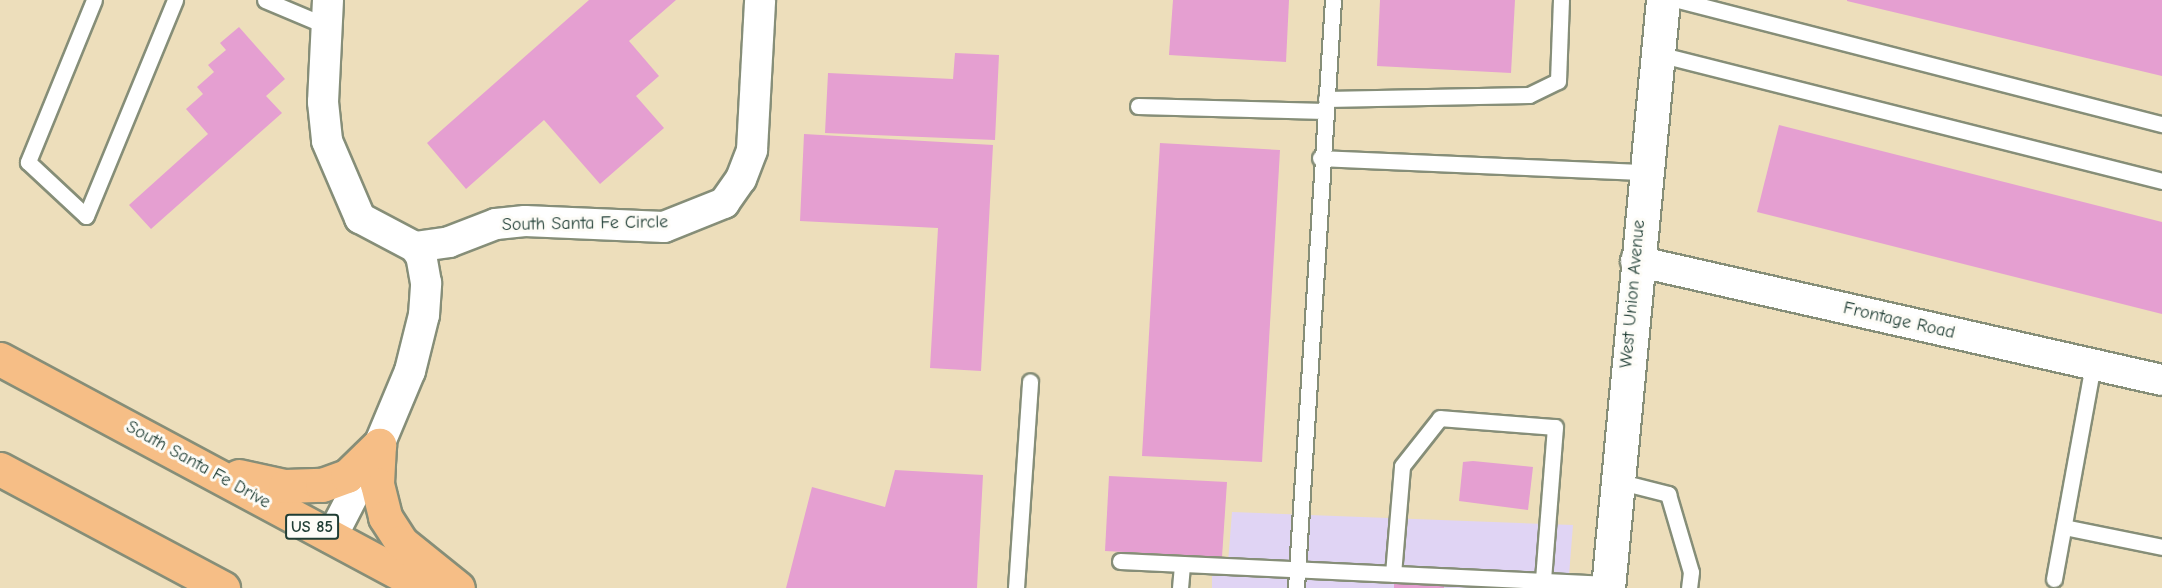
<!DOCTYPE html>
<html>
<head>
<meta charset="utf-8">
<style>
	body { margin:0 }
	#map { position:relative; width:2162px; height:588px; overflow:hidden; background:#eddebb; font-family:"Comic Neue",sans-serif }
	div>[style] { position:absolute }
	.built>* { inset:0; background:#e0d4f4 }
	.building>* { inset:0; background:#e59fd1 }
	.roads { filter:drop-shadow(2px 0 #868e78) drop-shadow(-2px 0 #868e78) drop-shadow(0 2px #868e78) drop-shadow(0 -2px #868e78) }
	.service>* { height:15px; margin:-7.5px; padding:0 7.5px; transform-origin:7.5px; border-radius:7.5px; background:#fff }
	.minor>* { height:30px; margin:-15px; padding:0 15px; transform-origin:15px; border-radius:15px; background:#fff }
	.tertiary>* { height:33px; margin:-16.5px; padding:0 16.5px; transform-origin:16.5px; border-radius:16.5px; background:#fff }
	.trunk>* { height:33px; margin:-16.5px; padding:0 16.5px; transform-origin:16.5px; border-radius:16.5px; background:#f6be86 }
	span { translate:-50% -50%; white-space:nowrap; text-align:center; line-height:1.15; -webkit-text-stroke:6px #fdfcf7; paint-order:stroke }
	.shield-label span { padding:2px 4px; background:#fdfcf7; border:2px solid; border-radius:4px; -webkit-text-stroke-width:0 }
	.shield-label { font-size:16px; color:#1f3d34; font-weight:700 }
	.street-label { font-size:18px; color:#1f3d34 }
</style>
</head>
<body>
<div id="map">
	<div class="built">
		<div style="clip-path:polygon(1232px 512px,1573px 525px,1568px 588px,1212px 588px,1212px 576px,1227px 575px)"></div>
	</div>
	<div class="building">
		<div style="clip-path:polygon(589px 0,676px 0,629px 41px,659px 76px,636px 96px,664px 128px,600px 184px,544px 120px,466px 189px,427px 143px)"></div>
		<div style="clip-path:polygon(1173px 0,1289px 0,1286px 62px,1169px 55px)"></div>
		<div style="clip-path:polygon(1380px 0,1515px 0,1511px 73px,1377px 66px)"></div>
		<div style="clip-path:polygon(2162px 0,2162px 76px,1847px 1px,1847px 0)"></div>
		<div style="clip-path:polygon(239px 27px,285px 79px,266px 96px,282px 113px,151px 229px,129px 205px,208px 134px,186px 109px,203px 94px,197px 87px,214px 72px,208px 65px,226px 50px,220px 43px)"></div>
		<div style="clip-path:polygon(955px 53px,999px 55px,995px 140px,825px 133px,828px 73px,953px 79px)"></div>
		<div style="clip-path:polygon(1779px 125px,2162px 222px,2162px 314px,1757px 212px)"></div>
		<div style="clip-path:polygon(804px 134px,993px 145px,981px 371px,930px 368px,938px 228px,800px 221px)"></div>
		<div style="clip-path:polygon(1160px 143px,1280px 150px,1262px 462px,1142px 456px)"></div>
		<div style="clip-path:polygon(1473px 461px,1533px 467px,1528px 510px,1459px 501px,1463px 462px)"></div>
		<div style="clip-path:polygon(895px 470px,983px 475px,977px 588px,786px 588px,812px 487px,885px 507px)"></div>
		<div style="clip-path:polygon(1109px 476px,1227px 482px,1222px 557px,1105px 551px)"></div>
		<div style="clip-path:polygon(1394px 583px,1444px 586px,1444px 588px,1394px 588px)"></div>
	</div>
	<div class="roads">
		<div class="service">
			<div style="left:94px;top:0;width:175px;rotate:112.2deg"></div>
			<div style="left:28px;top:162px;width:79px;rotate:43deg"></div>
			<div style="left:86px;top:216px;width:234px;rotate:-67.6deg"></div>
			<div style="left:265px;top:0;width:67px;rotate:22.8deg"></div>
			<div style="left:1678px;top:0;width:500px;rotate:14.4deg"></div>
			<div style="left:1658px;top:54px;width:520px;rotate:14.14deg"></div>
			<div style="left:1326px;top:99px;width:203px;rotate:-1.1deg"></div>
			<div style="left:1529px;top:95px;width:32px;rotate:-26deg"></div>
			<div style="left:1558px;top:81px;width:81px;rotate:-87.9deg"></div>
			<div style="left:1138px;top:106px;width:187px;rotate:1.5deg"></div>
			<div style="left:1320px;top:158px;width:325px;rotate:2.5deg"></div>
			<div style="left:1617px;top:481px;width:53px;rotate:14.3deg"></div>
			<div style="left:1668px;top:494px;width:81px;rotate:73.6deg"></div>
			<div style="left:1691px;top:572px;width:16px;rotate:97deg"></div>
			<div style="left:2064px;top:527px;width:100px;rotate:11.5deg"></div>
			<div style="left:1120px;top:561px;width:489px;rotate:2.7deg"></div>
			<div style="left:1393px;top:574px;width:108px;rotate:-85.2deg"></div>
			<div style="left:1402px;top:466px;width:61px;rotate:-51.6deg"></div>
			<div style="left:1440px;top:418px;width:115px;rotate:4.5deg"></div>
			<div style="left:1555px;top:427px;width:154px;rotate:94.5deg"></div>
			<div style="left:2054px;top:579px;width:218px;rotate:-79.7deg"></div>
			<div style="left:1016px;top:588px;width:207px;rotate:-86.1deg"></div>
			<div style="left:1180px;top:588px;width:24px;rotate:-85deg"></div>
			<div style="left:1296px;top:588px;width:589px;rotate:-86.4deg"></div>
		</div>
		<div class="minor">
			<div style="left:328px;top:0;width:102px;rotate:92.8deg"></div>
			<div style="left:323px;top:102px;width:39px;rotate:84deg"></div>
			<div style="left:327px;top:141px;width:84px;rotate:66.8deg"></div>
			<div style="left:360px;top:218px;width:62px;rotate:27.8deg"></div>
			<div style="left:415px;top:247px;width:34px;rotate:-8deg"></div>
			<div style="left:449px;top:242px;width:50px;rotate:-21deg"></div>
			<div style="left:496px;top:224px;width:29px;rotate:-6deg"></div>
			<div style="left:525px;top:221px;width:139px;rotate:2.5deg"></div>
			<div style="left:664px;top:227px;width:65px;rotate:-21.8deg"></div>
			<div style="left:724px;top:203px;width:29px;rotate:-55deg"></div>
			<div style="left:741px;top:179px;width:31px;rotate:-69deg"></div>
			<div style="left:752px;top:150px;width:150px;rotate:-86.9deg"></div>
			<div style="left:1636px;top:261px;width:539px;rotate:12.75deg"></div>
			<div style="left:331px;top:538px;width:105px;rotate:-62.7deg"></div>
			<div style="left:379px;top:445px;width:80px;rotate:-67.3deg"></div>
			<div style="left:410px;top:371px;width:58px;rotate:-76deg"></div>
			<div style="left:424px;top:315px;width:32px;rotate:-86deg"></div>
			<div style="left:426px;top:283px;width:27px;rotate:-100deg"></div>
			<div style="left:421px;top:256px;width:11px;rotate:-124deg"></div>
		</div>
		<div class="tertiary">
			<div style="left:1608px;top:588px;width:591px;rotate:-84.66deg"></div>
		</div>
		<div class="trunk">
			<div style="left:0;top:359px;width:485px;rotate:28.2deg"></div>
			<div style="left:379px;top:445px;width:39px;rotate:93deg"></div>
			<div style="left:377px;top:484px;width:34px;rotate:76deg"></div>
			<div style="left:385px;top:517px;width:30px;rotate:57deg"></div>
			<div style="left:401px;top:542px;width:73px;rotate:38.9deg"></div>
			<div style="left:0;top:469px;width:253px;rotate:28.1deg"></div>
			<div style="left:239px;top:476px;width:47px;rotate:12.3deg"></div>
			<div style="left:285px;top:486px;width:37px;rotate:-2deg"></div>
			<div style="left:322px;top:485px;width:27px;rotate:-20deg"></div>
			<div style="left:347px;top:476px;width:45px;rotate:-44.1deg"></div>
		</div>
	</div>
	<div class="shield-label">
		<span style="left:312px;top:527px">US 85</span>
	</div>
	<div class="street-label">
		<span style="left:585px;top:224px;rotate:-1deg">South Santa Fe Circle</span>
		<span style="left:1633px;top:294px;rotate:-85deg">West Union Avenue</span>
		<span style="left:1899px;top:321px;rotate:13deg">Frontage Road</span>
		<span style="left:198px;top:465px;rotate:29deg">South Santa Fe Drive</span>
	</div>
</div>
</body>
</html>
